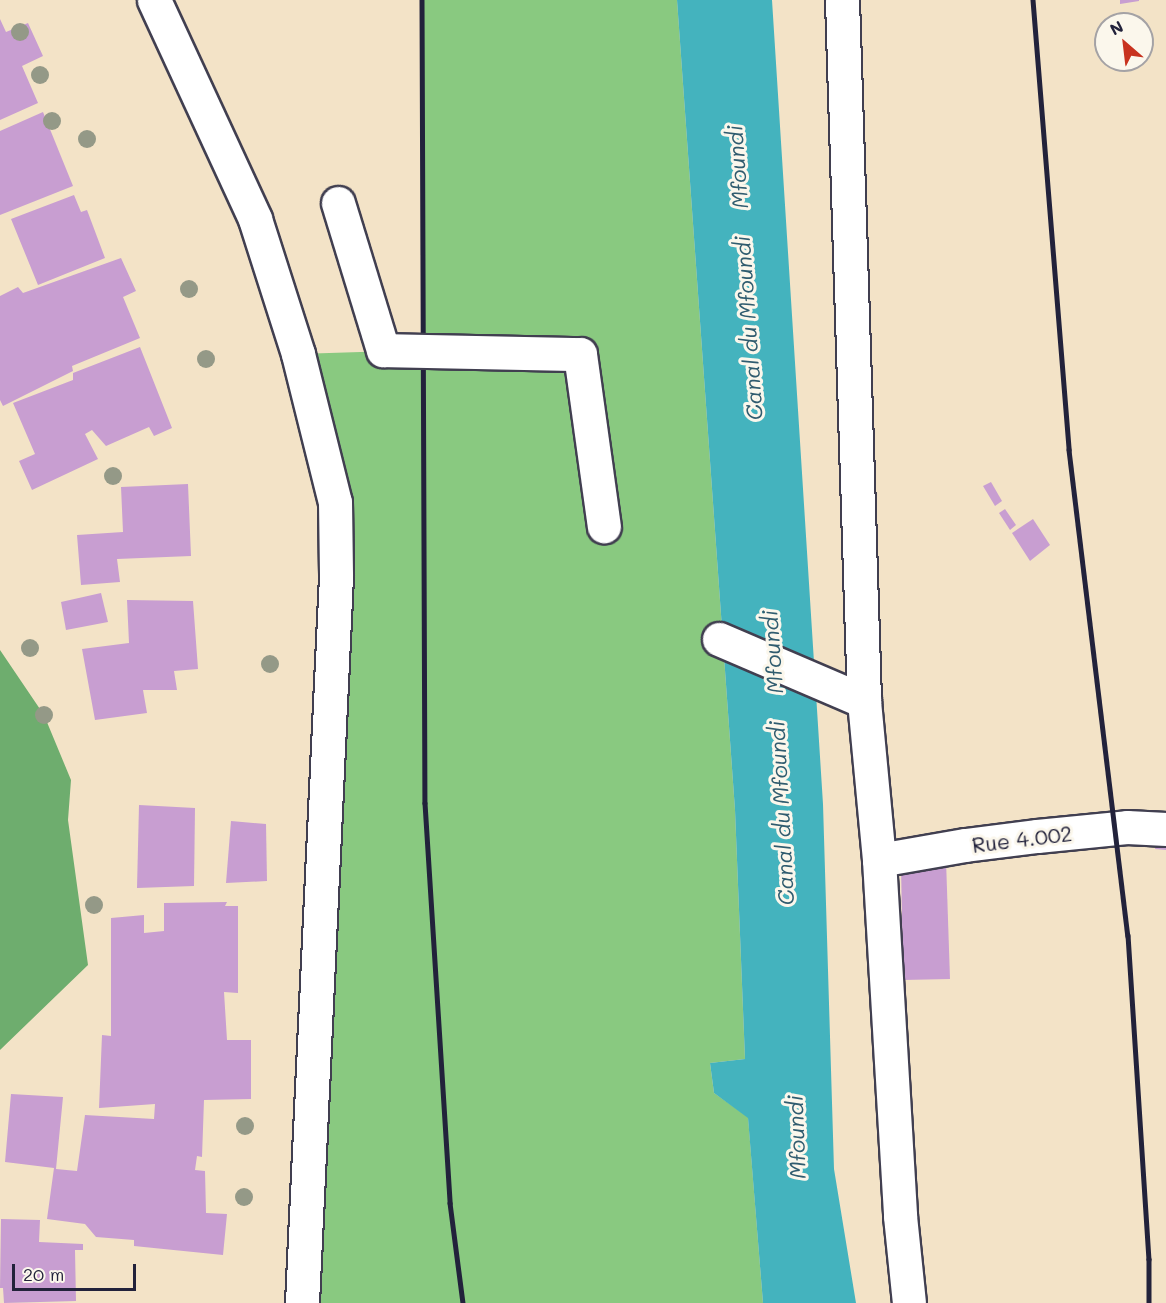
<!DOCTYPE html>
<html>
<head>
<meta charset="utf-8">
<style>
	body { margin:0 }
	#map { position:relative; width:1166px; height:1303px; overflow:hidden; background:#f3e3c7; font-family:Mali,sans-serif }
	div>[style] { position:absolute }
	.green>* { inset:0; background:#89c980 }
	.forest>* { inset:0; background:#6ead6e }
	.water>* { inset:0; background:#44b3be }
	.building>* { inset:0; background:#c89ed1 }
	.roads { filter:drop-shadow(2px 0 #413f50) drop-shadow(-2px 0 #413f50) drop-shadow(0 2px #413f50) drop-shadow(0 -2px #413f50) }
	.minor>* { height:33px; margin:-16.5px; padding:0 16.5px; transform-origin:16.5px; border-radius:16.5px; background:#fff }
	.major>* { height:33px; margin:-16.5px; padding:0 16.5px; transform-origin:16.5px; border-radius:16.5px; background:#fff }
	.rail>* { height:4.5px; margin:-2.25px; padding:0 2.25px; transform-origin:2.25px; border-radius:2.25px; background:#22223b }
	.bridges { filter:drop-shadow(2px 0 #413f50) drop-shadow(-2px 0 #413f50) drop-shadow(0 2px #413f50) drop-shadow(0 -2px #413f50) }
	.minor-bridge>* { height:33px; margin:-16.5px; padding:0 16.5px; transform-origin:16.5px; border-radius:16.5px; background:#fff }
	.trees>* { width:18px; height:18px; margin:-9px; border-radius:50%; background:#949987 }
	span { translate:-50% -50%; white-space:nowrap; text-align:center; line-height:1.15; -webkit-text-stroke:6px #fbf7ec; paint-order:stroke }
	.street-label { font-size:21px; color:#22223b }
	.water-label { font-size:22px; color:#305c6f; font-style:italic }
	.north { position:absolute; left:1094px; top:12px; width:60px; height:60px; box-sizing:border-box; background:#fbf7ec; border:2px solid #a4a2a5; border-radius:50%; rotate:332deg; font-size:16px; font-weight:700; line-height:24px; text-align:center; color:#22223b }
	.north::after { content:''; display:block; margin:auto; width:21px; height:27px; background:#c8321e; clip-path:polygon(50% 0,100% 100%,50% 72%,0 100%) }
	.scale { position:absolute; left:12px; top:1264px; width:124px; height:27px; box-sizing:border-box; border:3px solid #22223b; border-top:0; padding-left:8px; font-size:18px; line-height:21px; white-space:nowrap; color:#22223b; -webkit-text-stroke:4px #fbf7ec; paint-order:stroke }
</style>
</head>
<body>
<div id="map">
	<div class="green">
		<div style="clip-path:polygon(422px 0,677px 0,735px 810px,745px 1059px,710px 1063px,714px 1093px,748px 1117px,763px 1303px,302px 1303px,336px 576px,298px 354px,423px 350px)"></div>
	</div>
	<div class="forest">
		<div style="clip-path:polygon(0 650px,44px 715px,71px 780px,68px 820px,88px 965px,0 1050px)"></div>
	</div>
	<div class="water">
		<div style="clip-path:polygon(677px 0,772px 0,823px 804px,834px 1169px,856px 1303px,763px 1303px,748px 1118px,714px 1093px,710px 1063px,745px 1059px,735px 810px)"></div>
	</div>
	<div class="building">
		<div style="clip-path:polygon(1120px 0,1139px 0,1139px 1px,1120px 4px)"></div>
		<div style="clip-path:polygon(0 19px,6px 32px,28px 23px,43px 56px,22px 66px,38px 103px,0 120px)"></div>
		<div style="clip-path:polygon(43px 112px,73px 186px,0 215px,0 131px)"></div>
		<div style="clip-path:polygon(74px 195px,81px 212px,87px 210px,105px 258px,38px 285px,11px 219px)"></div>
		<div style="clip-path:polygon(121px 258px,136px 291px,123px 297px,140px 338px,72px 366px,73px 371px,3px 406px,0 400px,0 296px,18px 287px,23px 293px)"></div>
		<div style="clip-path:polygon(140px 347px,172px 428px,154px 436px,149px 427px,106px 446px,92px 430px,85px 434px,98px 459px,32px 490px,19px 461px,35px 454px,13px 403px,73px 380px,73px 373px)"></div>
		<div style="clip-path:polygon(991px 482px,1002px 501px,995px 506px,983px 486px)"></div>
		<div style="clip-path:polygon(188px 484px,191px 556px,117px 559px,120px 582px,81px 585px,77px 535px,123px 532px,121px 487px)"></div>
		<div style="clip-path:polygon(1005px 509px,1016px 525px,1010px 530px,999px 513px)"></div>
		<div style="clip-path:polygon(1033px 519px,1050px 545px,1030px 561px,1012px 533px)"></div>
		<div style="clip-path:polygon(101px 593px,108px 622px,66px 630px,61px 602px)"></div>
		<div style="clip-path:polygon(127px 600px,193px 601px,198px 669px,174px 671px,177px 690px,143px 690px,147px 713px,95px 720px,82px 649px,129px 643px)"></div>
		<div style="clip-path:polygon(139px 805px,195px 808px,194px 886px,137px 888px)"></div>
		<div style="clip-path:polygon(231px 821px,266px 824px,267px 881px,226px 883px)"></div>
		<div style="clip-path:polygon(1159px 834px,1166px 835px,1166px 850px,1155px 849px)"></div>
		<div style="clip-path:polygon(946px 860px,950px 979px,903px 980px,901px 864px)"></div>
		<div style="clip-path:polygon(227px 902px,225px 906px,238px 906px,238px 993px,224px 992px,227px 1040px,251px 1040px,251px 1099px,204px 1100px,202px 1157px,197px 1156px,195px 1170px,205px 1171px,206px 1213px,227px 1214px,223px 1255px,134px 1246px,134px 1240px,96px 1237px,85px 1224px,47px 1219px,54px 1168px,5px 1162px,11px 1094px,63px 1097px,56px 1169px,77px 1171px,85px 1115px,154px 1119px,155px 1104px,99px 1108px,102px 1035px,111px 1036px,111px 918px,144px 915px,144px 933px,164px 931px,164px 903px)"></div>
		<div style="clip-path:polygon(1px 1219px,40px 1220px,39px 1242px,83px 1244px,83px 1250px,75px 1250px,76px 1301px,4px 1303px,3px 1288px,0 1288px)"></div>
	</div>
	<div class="roads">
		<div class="minor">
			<div style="left:719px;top:639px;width:158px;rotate:23.2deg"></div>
			<div style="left:879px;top:860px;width:87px;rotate:-9.9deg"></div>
			<div style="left:965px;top:845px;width:73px;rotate:-7.1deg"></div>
			<div style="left:1037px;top:836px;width:90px;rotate:-5.7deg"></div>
			<div style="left:1127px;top:827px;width:39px;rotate:3deg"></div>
		</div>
		<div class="major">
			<div style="left:154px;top:0;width:241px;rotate:65.2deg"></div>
			<div style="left:255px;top:219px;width:142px;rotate:72.3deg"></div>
			<div style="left:298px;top:354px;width:153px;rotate:76deg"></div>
			<div style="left:335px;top:502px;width:74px;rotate:89.2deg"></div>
			<div style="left:336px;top:576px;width:728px;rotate:92.68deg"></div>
			<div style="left:842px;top:0;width:701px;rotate:88.2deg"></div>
			<div style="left:864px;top:701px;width:160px;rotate:84.6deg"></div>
			<div style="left:879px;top:860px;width:357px;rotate:86.6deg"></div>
			<div style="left:900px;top:1216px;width:87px;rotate:84.1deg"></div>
		</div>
	</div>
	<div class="rail">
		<div style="left:422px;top:0;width:803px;rotate:89.79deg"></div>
		<div style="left:425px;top:803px;width:401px;rotate:86.4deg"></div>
		<div style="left:450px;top:1203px;width:101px;rotate:82.6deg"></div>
		<div style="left:1033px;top:0;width:451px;rotate:85.4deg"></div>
		<div style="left:1069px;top:450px;width:489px;rotate:83.1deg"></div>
		<div style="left:1128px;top:935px;width:325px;rotate:86.3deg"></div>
		<div style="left:1149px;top:1259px;width:44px;rotate:90deg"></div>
	</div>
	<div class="bridges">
		<div class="minor-bridge">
			<div style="left:338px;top:203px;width:154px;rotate:73deg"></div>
			<div style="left:383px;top:350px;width:197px;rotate:1.2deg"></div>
			<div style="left:580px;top:354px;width:174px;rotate:82.1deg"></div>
		</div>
	</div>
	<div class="trees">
		<div style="left:20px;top:32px"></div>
		<div style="left:40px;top:75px"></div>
		<div style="left:52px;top:121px"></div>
		<div style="left:87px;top:139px"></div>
		<div style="left:189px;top:289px"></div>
		<div style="left:206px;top:359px"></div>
		<div style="left:113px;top:476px"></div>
		<div style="left:30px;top:648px"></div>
		<div style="left:270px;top:664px"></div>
		<div style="left:44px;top:715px"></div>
		<div style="left:94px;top:905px"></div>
		<div style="left:245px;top:1126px"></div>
		<div style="left:244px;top:1197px"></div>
	</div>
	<div class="street-label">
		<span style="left:1022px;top:839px;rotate:-7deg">Rue 4.002</span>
	</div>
	<div class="water-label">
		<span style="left:737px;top:167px;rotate:-94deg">Mfoundi</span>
		<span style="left:748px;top:328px;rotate:-94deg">Canal du Mfoundi</span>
		<span style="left:772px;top:652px;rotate:-94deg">Mfoundi</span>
		<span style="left:781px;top:813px;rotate:-93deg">Canal du Mfoundi</span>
		<span style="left:796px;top:1137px;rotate:-92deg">Mfoundi</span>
	</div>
	<div class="north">N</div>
	<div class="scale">20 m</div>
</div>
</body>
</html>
